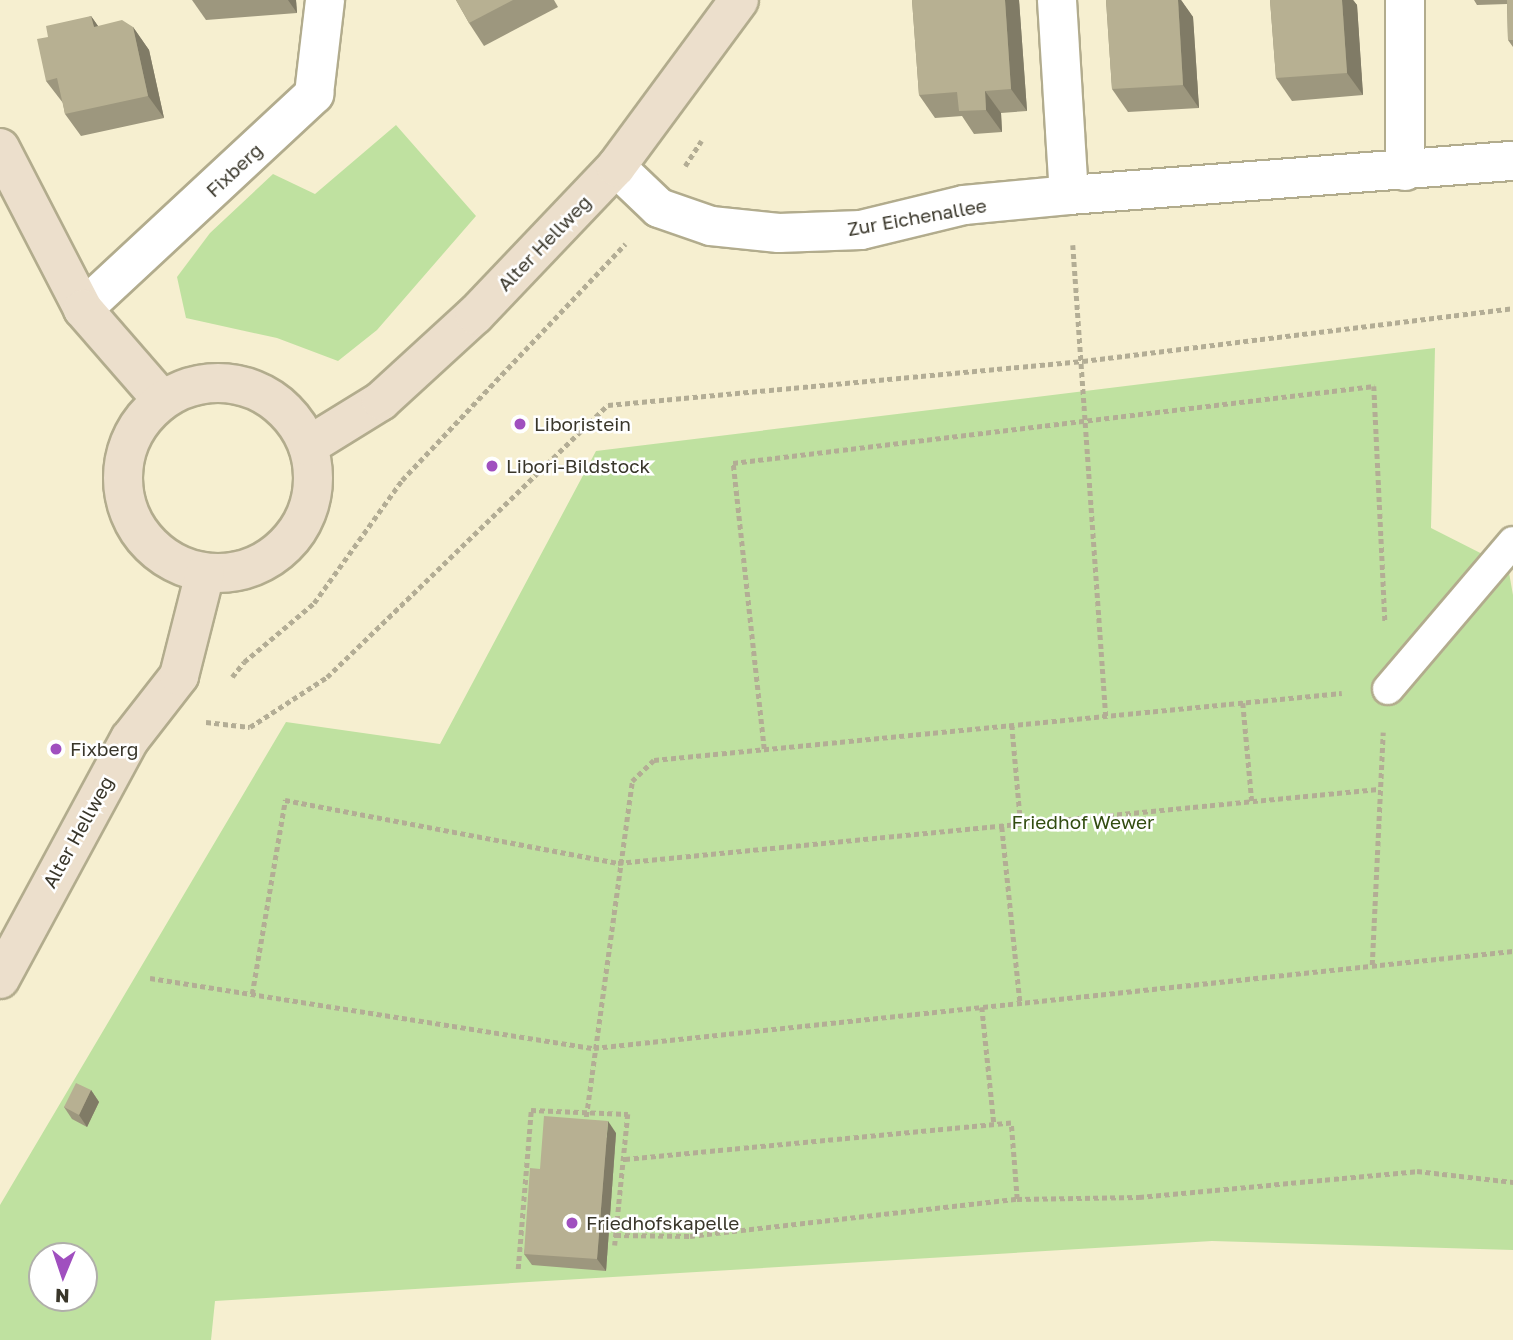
<!DOCTYPE html>
<html>
<head>
<meta charset="utf-8">
<style>
	body { margin:0 }
	#map { position:relative; width:1513px; height:1340px; overflow:hidden; background:#f6efd0; font-family:"Golos Text",sans-serif }
	div>[style] { position:absolute }
	.green>* { inset:0; background:#bfe1a0 }
	.path>* { height:4.5px; margin-top:-2.25px; transform-origin:0; background:repeating-linear-gradient(90deg,#b3ad95 0 5px,transparent 0 8.5px) }
	.roads { filter:drop-shadow(2px 0 #b2ac8d) drop-shadow(-2px 0 #b2ac8d) drop-shadow(0 2px #b2ac8d) drop-shadow(0 -2px #b2ac8d) }
	.lane>* { height:30px; margin:-15px; padding:0 15px; transform-origin:15px; border-radius:15px; background:#fff }
	.street>* { height:38px; margin:-19px; padding:0 19px; transform-origin:19px; border-radius:19px; background:#fff }
	.secondary>* { height:38px; margin:-19px; padding:0 19px; transform-origin:19px; border-radius:19px; background:#ecdfcc }
	.secondary>.ring { margin:-19px; padding:0; box-sizing:content-box; background:none; border:38px solid #ecdfcc; border-radius:50% }
	.wall>* { inset:0; background:#9d977e }
	.shaded-wall>* { inset:0; background:#807b66 }
	.building>* { inset:0; background:#b7b092 }
	.dots>* { width:19px; height:19px; translate:-50% -50%; box-sizing:border-box; border:4px solid #fff; border-radius:50% }
	span { translate:-50% -50%; white-space:nowrap; text-align:center; line-height:1.15; -webkit-text-stroke:5px #fff; paint-order:stroke }
	.street-label { font-size:19px; color:#39362a }
	.poi-label { font-size:19px; color:#39362a }
	.left { translate:0 -50%; text-align:left }
	.park-label { font-size:19px; color:#324c10 }
	.north { position:absolute; left:28px; top:1242px; width:70px; height:70px; box-sizing:border-box; background:#fff; border:2px solid #b0afaa; border-radius:50%; rotate:182deg; font-size:19px; font-weight:700; line-height:28px; text-align:center; color:#39362a }
	.north::after { content:''; display:block; margin:auto; width:24px; height:32px; background:#a04fbf; clip-path:polygon(50% 0,100% 100%,50% 72%,0 100%) }
</style>
</head>
<body>
<div id="map">
	<div class="green">
		<div style="clip-path:polygon(396px 125px,476px 216px,377px 330px,338px 361px,277px 338px,186px 318px,177px 277px,210px 233px,273px 174px,315px 194px)"></div>
		<div style="clip-path:polygon(evenodd,1435px 348px,1431px 528px,1508px 567px,1513px 595px,1513px 1250px,1212px 1241px,215px 1301px,211px 1340px,0 1340px,0 1205px,286px 722px,440px 744px,596px 451px,1435px 348px,42px 1256px,84px 1256px,84px 1298px,42px 1298px,42px 1256px)"></div>
	</div>
	<div class="path">
		<div style="left:685px;top:166px;width:30px;rotate:-57deg"></div>
		<div style="left:1073px;top:245px;width:472px;rotate:86deg"></div>
		<div style="left:232px;top:677px;width:19px;rotate:-51deg"></div>
		<div style="left:244px;top:662px;width:92px;rotate:-40.1deg"></div>
		<div style="left:314px;top:603px;width:151px;rotate:-54.4deg"></div>
		<div style="left:402px;top:480px;width:325px;rotate:-46.6deg"></div>
		<div style="left:1243px;top:703px;width:99px;rotate:84.8deg"></div>
		<div style="left:206px;top:722px;width:44px;rotate:6.5deg"></div>
		<div style="left:250px;top:727px;width:92px;rotate:-33deg"></div>
		<div style="left:327px;top:677px;width:391px;rotate:-44.1deg"></div>
		<div style="left:608px;top:405px;width:477px;rotate:-5.3deg"></div>
		<div style="left:1083px;top:361px;width:433px;rotate:-7deg"></div>
		<div style="left:1012px;top:725px;width:101px;rotate:84.9deg"></div>
		<div style="left:764px;top:749px;width:288px;rotate:-96.2deg"></div>
		<div style="left:733px;top:463px;width:646px;rotate:-6.85deg"></div>
		<div style="left:1374px;top:386px;width:235px;rotate:87.3deg"></div>
		<div style="left:1002px;top:827px;width:176px;rotate:84.1deg"></div>
		<div style="left:1372px;top:965px;width:233px;rotate:-87.3deg"></div>
		<div style="left:150px;top:978px;width:449px;rotate:9deg"></div>
		<div style="left:594px;top:1048px;width:924px;rotate:-6.03deg"></div>
		<div style="left:252px;top:994px;width:197px;rotate:-80.3deg"></div>
		<div style="left:285px;top:800px;width:339px;rotate:10.7deg"></div>
		<div style="left:618px;top:863px;width:764px;rotate:-5.56deg"></div>
		<div style="left:982px;top:1007px;width:118px;rotate:84.1deg"></div>
		<div style="left:585px;top:1125px;width:347px;rotate:-82.2deg"></div>
		<div style="left:632px;top:781px;width:30px;rotate:-44deg"></div>
		<div style="left:654px;top:760px;width:691px;rotate:-5.56deg"></div>
		<div style="left:1017px;top:1199px;width:122px;rotate:-0.9deg"></div>
		<div style="left:1139px;top:1197px;width:279px;rotate:-5.3deg"></div>
		<div style="left:1417px;top:1171px;width:97px;rotate:6.5deg"></div>
		<div style="left:616px;top:1235px;width:74px;rotate:0.8deg"></div>
		<div style="left:690px;top:1236px;width:329px;rotate:-6.5deg"></div>
		<div style="left:1017px;top:1199px;width:76px;rotate:-94.5deg"></div>
		<div style="left:1011px;top:1123px;width:390px;rotate:174.6deg"></div>
		<div style="left:518px;top:1269px;width:160px;rotate:-85.3deg"></div>
		<div style="left:531px;top:1110px;width:97px;rotate:2.4deg"></div>
		<div style="left:628px;top:1114px;width:132px;rotate:95.7deg"></div>
	</div>
	<div class="roads">
		<div class="lane">
			<div style="left:1388px;top:689px;width:193px;rotate:-49.6deg"></div>
		</div>
		<div class="street">
			<div style="left:1057px;top:0;width:195px;rotate:86.5deg"></div>
			<div style="left:616px;top:167px;width:59px;rotate:43.6deg"></div>
			<div style="left:659px;top:208px;width:55px;rotate:19.1deg"></div>
			<div style="left:711px;top:226px;width:68px;rotate:5.9deg"></div>
			<div style="left:779px;top:233px;width:82px;rotate:-2.1deg"></div>
			<div style="left:861px;top:230px;width:106px;rotate:-13.6deg"></div>
			<div style="left:964px;top:205px;width:105px;rotate:-5.4deg"></div>
			<div style="left:1069px;top:195px;width:445px;rotate:-4.4deg"></div>
			<div style="left:1405px;top:171px;width:171px;rotate:-90deg"></div>
			<div style="left:83px;top:309px;width:316px;rotate:-42.9deg"></div>
			<div style="left:314px;top:94px;width:95px;rotate:-83.3deg"></div>
		</div>
		<div class="secondary">
			<div style="left:0;top:148px;width:181px;rotate:62.7deg"></div>
			<div style="left:83px;top:309px;width:121px;rotate:49deg"></div>
			<div class="ring" style="left:123px;top:383px;width:152px;height:152px"></div>
			<div style="left:308px;top:446px;width:86px;rotate:-31.7deg"></div>
			<div style="left:381px;top:401px;width:127px;rotate:-42.5deg"></div>
			<div style="left:475px;top:315px;width:204px;rotate:-46.4deg"></div>
			<div style="left:616px;top:167px;width:207px;rotate:-53.6deg"></div>
			<div style="left:0;top:979px;width:273px;rotate:-61.6deg"></div>
			<div style="left:130px;top:739px;width:80px;rotate:-52.1deg"></div>
			<div style="left:179px;top:676px;width:106px;rotate:-75.8deg"></div>
		</div>
	</div>
	<div class="wall">
		<div style="clip-path:polygon(192px 0,296px 0,297px 13px,206px 20px)"></div>
		<div style="clip-path:polygon(456px 0,554px 0,558px 7px,484px 46px,469px 23px)"></div>
		<div style="clip-path:polygon(912px 0,1019px 0,1027px 111px,1001px 113px,1002px 132px,974px 134px,962px 116px,935px 118px,919px 95px)"></div>
		<div style="clip-path:polygon(1106px 0,1181px 0,1193px 17px,1199px 108px,1128px 112px,1112px 89px)"></div>
		<div style="clip-path:polygon(1270px 0,1353px 0,1357px 5px,1363px 95px,1292px 101px,1276px 78px)"></div>
		<div style="clip-path:polygon(1474px 0,1513px 0,1513px 47px,1508px 40px,1507px 4px,1477px 5px)"></div>
		<div style="clip-path:polygon(91px 16px,98px 26px,133px 27px,149px 50px,164px 118px,81px 136px,65px 114px,63px 103px,46px 81px,48px 37px)"></div>
		<div style="clip-path:polygon(91px 1090px,99px 1102px,87px 1127px,72px 1119px,64px 1107px)"></div>
		<div style="clip-path:polygon(616px 1133px,606px 1271px,532px 1265px,524px 1254px,540px 1169px)"></div>
	</div>
	<div class="shaded-wall">
		<div style="clip-path:polygon(288px 0,296px 0,297px 13px)"></div>
		<div style="clip-path:polygon(1005px 0,1019px 0,1027px 111px,1011px 89px)"></div>
		<div style="clip-path:polygon(1178px 0,1181px 0,1193px 17px,1199px 108px,1183px 85px)"></div>
		<div style="clip-path:polygon(1342px 0,1353px 0,1357px 5px,1363px 95px,1347px 73px)"></div>
		<div style="clip-path:polygon(91px 16px,107px 39px,94px 27px)"></div>
		<div style="clip-path:polygon(133px 27px,149px 50px,164px 118px,148px 96px)"></div>
		<div style="clip-path:polygon(985px 91px,1001px 113px,1002px 132px,986px 110px)"></div>
		<div style="clip-path:polygon(91px 1090px,99px 1102px,87px 1127px,79px 1115px)"></div>
		<div style="clip-path:polygon(608px 1121px,616px 1133px,606px 1271px,597px 1259px)"></div>
	</div>
	<div class="building">
		<div style="clip-path:polygon(456px 0,513px 0,469px 23px)"></div>
		<div style="clip-path:polygon(912px 0,1005px 0,1011px 89px,985px 91px,986px 110px,959px 111px,957px 92px,919px 95px)"></div>
		<div style="clip-path:polygon(1106px 0,1178px 0,1183px 85px,1112px 89px)"></div>
		<div style="clip-path:polygon(1270px 0,1342px 0,1347px 73px,1276px 78px)"></div>
		<div style="clip-path:polygon(1507px 0,1513px 0,1513px 40px,1508px 40px)"></div>
		<div style="clip-path:polygon(91px 16px,94px 27px,122px 20px,133px 27px,148px 96px,65px 114px,57px 78px,46px 81px,37px 39px,48px 37px,46px 26px)"></div>
		<div style="clip-path:polygon(76px 1083px,91px 1090px,79px 1115px,64px 1107px)"></div>
		<div style="clip-path:polygon(544px 1116px,608px 1121px,597px 1259px,524px 1254px,530px 1168px,540px 1169px)"></div>
	</div>
	<div class="dots">
		<div style="left:520px;top:424px;background:#a04fbf"></div>
		<div style="left:492px;top:466px;background:#a04fbf"></div>
		<div style="left:56px;top:749px;background:#a04fbf"></div>
		<div style="left:572px;top:1223px;background:#a04fbf"></div>
	</div>
	<div class="street-label">
		<span style="left:234px;top:170px;rotate:-43deg">Fixberg</span>
		<span style="left:917px;top:217px;rotate:-10deg">Zur Eichenallee</span>
		<span style="left:544px;top:243px;rotate:-46deg">Alter Hellweg</span>
		<span style="left:78px;top:832px;rotate:-61deg">Alter Hellweg</span>
	</div>
	<div class="poi-label">
		<span class="left" style="left:534px;top:424px">Liboristein</span>
		<span class="left" style="left:506px;top:466px">Libori-Bildstock</span>
		<span class="left" style="left:70px;top:749px">Fixberg</span>
		<span class="left" style="left:586px;top:1223px">Friedhofskapelle</span>
	</div>
	<div class="park-label">
		<span style="left:1083px;top:822px">Friedhof Wewer</span>
	</div>
	<div class="north">N</div>
</div>
</body>
</html>
